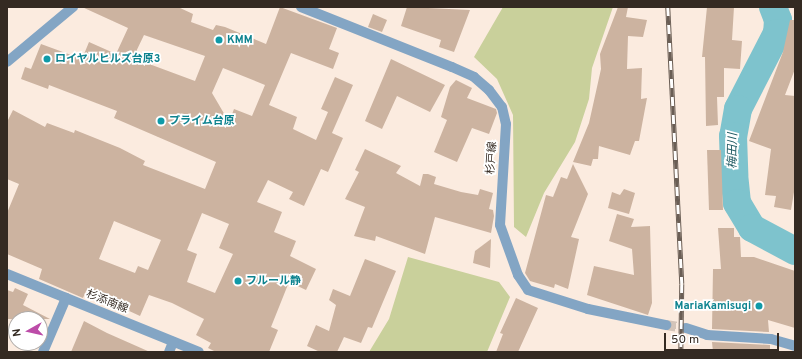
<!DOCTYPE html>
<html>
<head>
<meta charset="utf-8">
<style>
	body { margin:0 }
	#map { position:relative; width:802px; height:359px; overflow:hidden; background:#fbebdf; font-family:Overpass,"Noto Sans JP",sans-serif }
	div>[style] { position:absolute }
	.green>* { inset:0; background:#c9d09b }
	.river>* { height:28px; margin:-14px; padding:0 14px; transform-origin:14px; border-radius:14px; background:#7ec3cd }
	.building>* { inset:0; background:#ccb3a0 }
	.minor-tunnel>* { height:10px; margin-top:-5px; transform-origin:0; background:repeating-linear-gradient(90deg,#d3c4b9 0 10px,transparent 0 15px) }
	.minor>* { height:10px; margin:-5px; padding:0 5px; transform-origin:5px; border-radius:5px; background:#83a5c4 }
	.rail>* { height:4.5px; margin-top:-2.25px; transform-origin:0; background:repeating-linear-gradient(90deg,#fff 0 9px,#6a5e55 0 18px); box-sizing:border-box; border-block:1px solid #6a5e55 }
	.dots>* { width:11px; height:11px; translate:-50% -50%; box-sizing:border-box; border:2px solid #fff; border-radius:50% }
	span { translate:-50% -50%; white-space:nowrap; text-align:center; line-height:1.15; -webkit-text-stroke:3.5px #fff; paint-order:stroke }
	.culture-label { font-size:11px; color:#0d838f; font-weight:700 }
	.left { translate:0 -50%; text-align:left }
	.right { translate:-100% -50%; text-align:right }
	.street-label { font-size:11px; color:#342a22 }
	.water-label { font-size:12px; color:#225c64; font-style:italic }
	.frame { position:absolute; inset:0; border:8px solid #342a22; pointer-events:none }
	.north { position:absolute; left:8px; top:311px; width:40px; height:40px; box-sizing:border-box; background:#fff; border:1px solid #aeaaa7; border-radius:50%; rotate:262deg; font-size:11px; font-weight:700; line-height:16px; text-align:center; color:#342a22 }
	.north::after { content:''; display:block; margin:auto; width:14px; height:18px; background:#bc4ca8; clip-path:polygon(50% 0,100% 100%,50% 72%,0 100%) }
	.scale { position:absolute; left:664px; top:333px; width:115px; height:18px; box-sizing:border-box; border:2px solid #342a22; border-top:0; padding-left:5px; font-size:12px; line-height:14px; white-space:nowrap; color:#342a22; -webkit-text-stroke:3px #fff; paint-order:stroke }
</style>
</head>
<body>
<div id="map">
	<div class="green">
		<div style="clip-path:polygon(503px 7px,613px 7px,592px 68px,589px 99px,575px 142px,544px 193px,526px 237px,514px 227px,513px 115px,497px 79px,474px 57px)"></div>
		<div style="clip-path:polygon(408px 257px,499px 282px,510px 297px,487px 352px,369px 352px,389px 319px)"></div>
	</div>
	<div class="river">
		<div style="left:773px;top:7px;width:14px;rotate:69deg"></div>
		<div style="left:778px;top:20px;width:13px;rotate:94deg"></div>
		<div style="left:777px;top:33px;width:85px;rotate:117.2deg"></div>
		<div style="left:738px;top:109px;width:27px;rotate:100deg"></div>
		<div style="left:733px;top:136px;width:38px;rotate:88deg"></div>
		<div style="left:734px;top:174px;width:29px;rotate:84deg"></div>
		<div style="left:737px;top:203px;width:29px;rotate:59deg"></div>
		<div style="left:752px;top:228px;width:49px;rotate:28.1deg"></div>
	</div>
	<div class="building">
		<div style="clip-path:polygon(evenodd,82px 7px,178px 7px,193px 14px,191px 22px,213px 30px,216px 25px,225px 27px,266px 44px,280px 7px,337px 28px,329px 49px,339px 53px,333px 69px,291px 53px,269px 105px,297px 117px,293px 129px,316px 140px,328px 112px,321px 109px,335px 77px,353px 85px,332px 133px,343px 138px,328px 172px,321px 169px,304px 206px,289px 199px,293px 192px,268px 180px,257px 202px,282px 212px,274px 232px,296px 241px,290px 256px,316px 269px,306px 290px,289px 282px,271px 327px,278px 330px,269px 352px,216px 352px,208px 348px,211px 343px,196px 335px,204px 319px,172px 303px,149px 295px,140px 316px,86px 291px,83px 298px,39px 279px,42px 269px,7px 254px,7px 213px,19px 184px,7px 179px,7px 122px,13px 110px,45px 127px,47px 123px,74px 133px,75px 130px,120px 148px,145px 161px,143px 165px,205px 189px,216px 162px,114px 118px,117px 111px,49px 85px,48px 89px,21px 79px,25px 67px,31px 69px,41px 44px,82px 59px,89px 42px,116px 54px,128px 28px,82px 7px,144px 35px,205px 56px,195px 81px,133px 58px,144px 35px,82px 7px,223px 68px,265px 85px,252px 116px,234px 109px,229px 122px,212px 93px,223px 68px,82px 7px,202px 213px,229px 224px,219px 248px,233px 254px,215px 293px,187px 282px,197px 254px,187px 250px,202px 213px,82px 7px,114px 221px,161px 240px,148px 270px,138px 266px,135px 273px,99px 259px,114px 221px)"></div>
		<div style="clip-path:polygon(407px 7px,470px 10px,454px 52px,439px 47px,441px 40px,401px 26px)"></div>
		<div style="clip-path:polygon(618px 7px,628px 7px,626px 17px,647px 20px,643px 37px,628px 36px,627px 69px,642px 68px,641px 99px,647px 98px,639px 141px,635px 141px,630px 155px,599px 146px,598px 159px,593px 159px,591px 166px,573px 162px,589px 123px,601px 69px,600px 54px)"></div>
		<div style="clip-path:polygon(707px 7px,734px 7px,732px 40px,742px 41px,740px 69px,724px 68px,724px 97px,717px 97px,718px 125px,706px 126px,705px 57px,702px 57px)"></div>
		<div style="clip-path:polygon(373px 14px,387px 20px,382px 32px,368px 27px)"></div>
		<div style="clip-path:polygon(790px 20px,795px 20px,795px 69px,785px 95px,795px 96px,795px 186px,791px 210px,774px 207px,776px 196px,765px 195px,771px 149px,749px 141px,783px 52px)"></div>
		<div style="clip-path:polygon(391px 59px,445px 85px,430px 112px,397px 96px,382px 129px,365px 121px)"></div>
		<div style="clip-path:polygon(456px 80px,472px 88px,467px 98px,496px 109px,497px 113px,489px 134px,472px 128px,457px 162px,434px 152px,447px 120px,441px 117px,450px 87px)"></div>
		<div style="clip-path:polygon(365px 149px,401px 166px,396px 173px,420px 186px,423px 174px,428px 174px,436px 177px,434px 184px,461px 192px,478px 195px,480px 189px,493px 193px,489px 209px,493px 210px,494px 216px,491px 233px,435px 217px,425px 254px,376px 236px,375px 241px,354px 236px,365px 207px,345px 199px,359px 172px,355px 170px)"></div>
		<div style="clip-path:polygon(707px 150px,721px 150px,723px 210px,709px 210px)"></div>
		<div style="clip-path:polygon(573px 164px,588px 194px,571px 237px,579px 239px,568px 289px,555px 284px,554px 288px,530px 281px,525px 273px,546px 195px,553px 197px,561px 177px,567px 179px)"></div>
		<div style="clip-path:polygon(624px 189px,635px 193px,629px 214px,608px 208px,612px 192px,620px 195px)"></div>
		<div style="clip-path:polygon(617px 214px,634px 219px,631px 227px,650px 226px,652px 303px,648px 315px,587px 295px,594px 266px,634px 275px,632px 249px,609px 241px)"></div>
		<div style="clip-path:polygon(718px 228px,734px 228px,734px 237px,740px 237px,741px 257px,754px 257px,795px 271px,795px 328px,768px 320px,769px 332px,712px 329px,713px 269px,721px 269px)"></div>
		<div style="clip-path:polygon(491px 239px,490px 268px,473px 263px,475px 251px)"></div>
		<div style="clip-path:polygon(365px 259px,396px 271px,372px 328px,368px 327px,361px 343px,344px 337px,337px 352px,320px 352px,307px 346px,316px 325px,329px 331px,336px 305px,329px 300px,333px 289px,350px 296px)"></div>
		<div style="clip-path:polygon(15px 288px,28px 294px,23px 305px,50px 319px,7px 319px,7px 290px,13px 292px)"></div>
		<div style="clip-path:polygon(516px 298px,538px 308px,518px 352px,496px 352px,503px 334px,500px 333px)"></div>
		<div style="clip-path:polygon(84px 321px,107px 333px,150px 352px,71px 352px)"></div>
		<div style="clip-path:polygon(712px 342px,770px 345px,770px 352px,713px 352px)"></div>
	</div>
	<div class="minor-tunnel">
		<div style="left:666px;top:325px;width:20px;rotate:9deg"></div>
	</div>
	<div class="minor">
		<div style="left:301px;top:7px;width:162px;rotate:21.7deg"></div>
		<div style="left:452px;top:67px;width:24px;rotate:24deg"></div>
		<div style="left:474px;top:77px;width:20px;rotate:41deg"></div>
		<div style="left:489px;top:90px;width:21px;rotate:53deg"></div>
		<div style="left:502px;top:107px;width:17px;rotate:77deg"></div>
		<div style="left:506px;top:124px;width:101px;rotate:93.4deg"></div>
		<div style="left:500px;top:225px;width:53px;rotate:70.2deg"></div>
		<div style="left:518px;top:275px;width:18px;rotate:56deg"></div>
		<div style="left:528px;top:290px;width:63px;rotate:17.6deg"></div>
		<div style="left:588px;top:309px;width:80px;rotate:11.6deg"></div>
		<div style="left:7px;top:62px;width:86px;rotate:-39.8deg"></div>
		<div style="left:7px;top:274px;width:207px;rotate:22.1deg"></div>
		<div style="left:686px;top:328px;width:22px;rotate:18deg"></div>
		<div style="left:707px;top:335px;width:64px;rotate:3.6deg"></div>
		<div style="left:771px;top:339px;width:25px;rotate:16deg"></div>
		<div style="left:43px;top:352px;width:59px;rotate:-66.9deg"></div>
		<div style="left:169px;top:352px;width:11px;rotate:-68deg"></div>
	</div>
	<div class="rail">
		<div style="left:668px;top:7px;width:277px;rotate:87.1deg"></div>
		<div style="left:682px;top:284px;width:68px;rotate:90.8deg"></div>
	</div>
	<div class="dots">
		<div style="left:219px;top:40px;background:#0f9aa8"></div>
		<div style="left:47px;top:59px;background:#0f9aa8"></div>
		<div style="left:161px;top:121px;background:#0f9aa8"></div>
		<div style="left:238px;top:281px;background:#0f9aa8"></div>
		<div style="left:759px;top:306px;background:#0f9aa8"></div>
	</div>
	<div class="culture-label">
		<span class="left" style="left:227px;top:40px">KMM</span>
		<span class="left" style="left:55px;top:59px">ロイヤルヒルズ台原3</span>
		<span class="left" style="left:169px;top:121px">プライム台原</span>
		<span class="left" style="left:246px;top:281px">フルール静</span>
		<span class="right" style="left:751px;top:306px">MariaKamisugi</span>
	</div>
	<div class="street-label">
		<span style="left:492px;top:158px;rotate:-86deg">杉戸線</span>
		<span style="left:107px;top:302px;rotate:22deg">杉添南線</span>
	</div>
	<div class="water-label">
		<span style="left:734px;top:151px;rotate:-89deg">梅田川</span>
	</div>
	<div class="frame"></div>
	<div class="north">N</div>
	<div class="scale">50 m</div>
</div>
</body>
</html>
